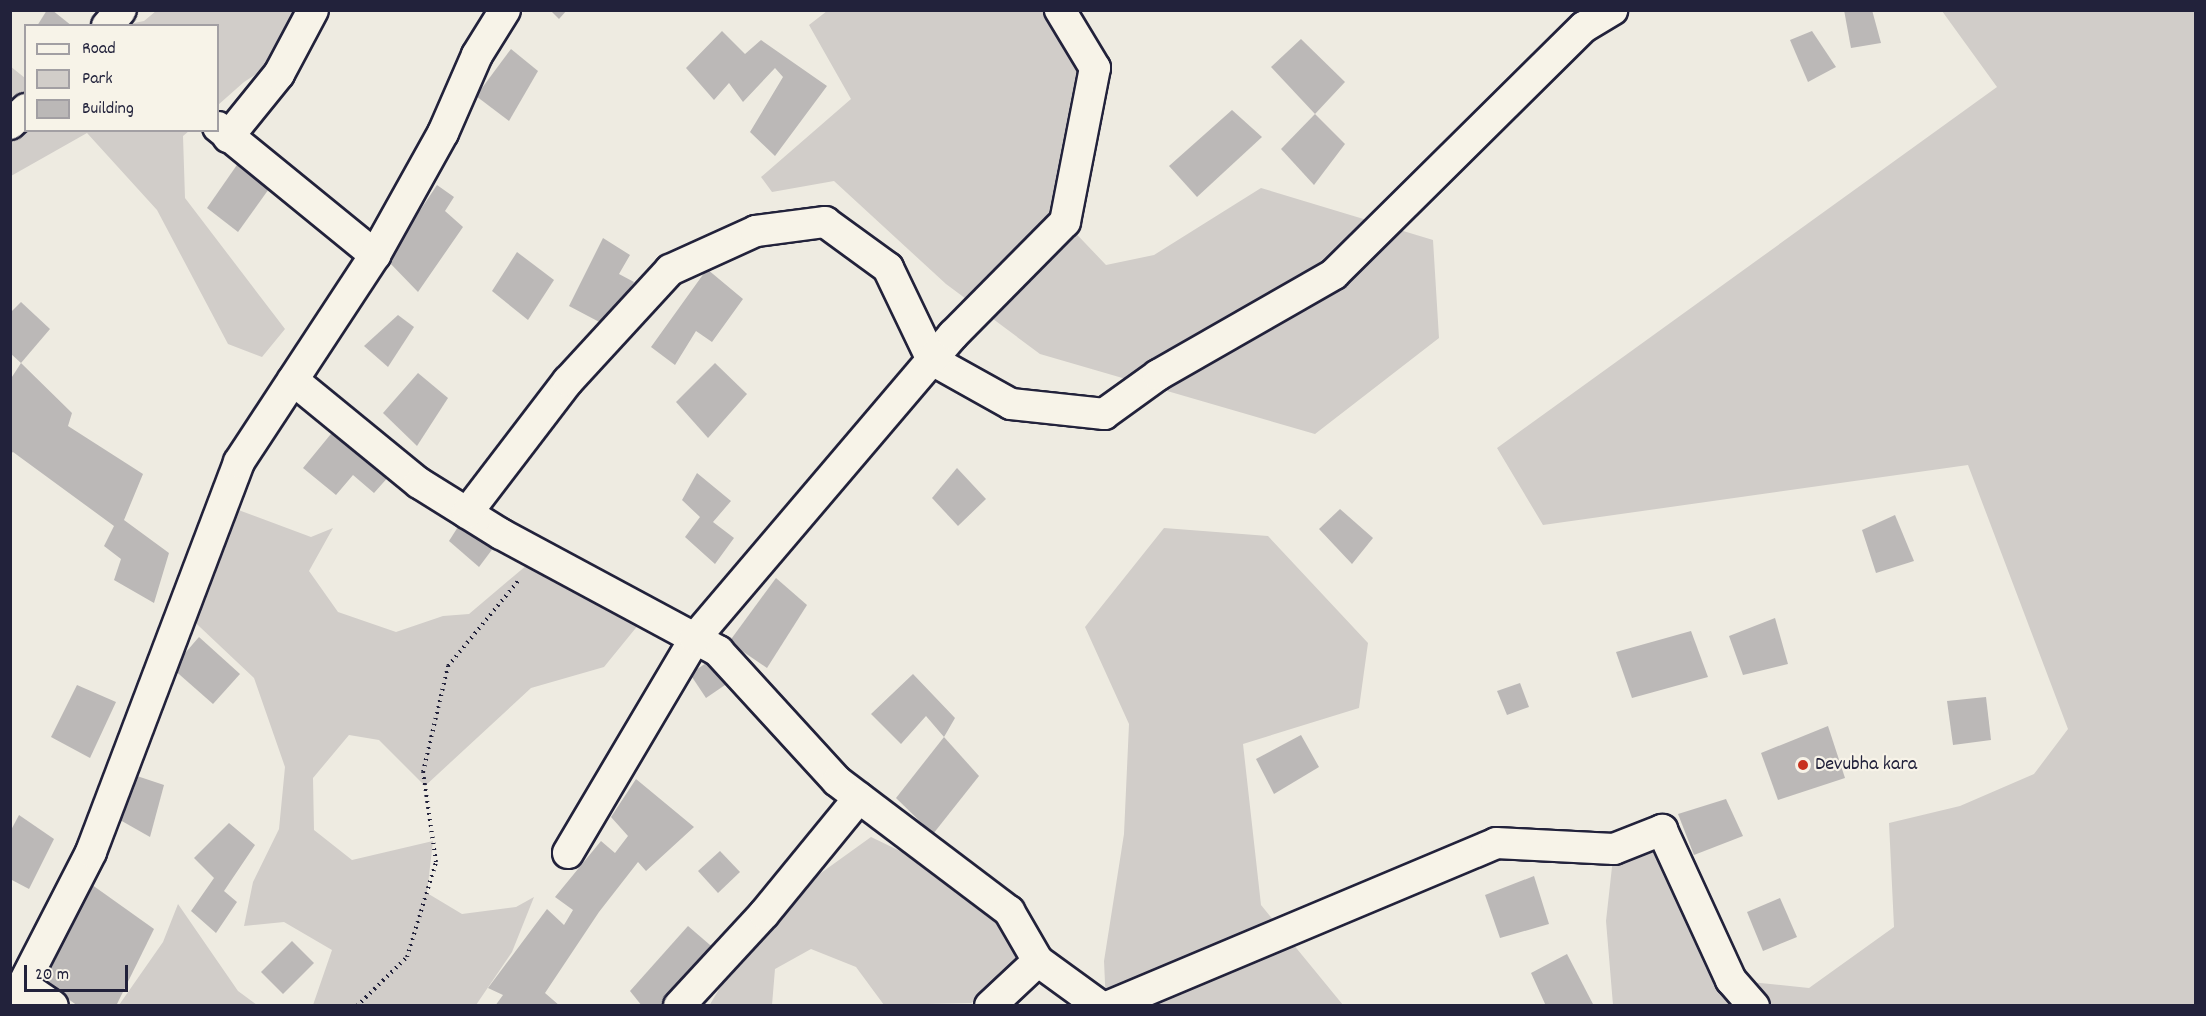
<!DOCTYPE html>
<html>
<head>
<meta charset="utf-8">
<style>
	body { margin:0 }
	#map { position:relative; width:2206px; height:1016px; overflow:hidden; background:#eeebe1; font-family:Dekko,sans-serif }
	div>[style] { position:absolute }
	.green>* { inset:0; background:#d1cdc9 }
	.building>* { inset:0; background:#bbb8b7 }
	.path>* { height:4px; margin-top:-2px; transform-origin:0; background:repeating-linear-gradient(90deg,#22223b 0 1.5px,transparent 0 6px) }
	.roads { filter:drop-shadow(2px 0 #22223b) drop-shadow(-2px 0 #22223b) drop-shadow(0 2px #22223b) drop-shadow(0 -2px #22223b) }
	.street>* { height:30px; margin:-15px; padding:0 15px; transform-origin:15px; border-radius:15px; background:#f7f3e8 }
	.dots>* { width:16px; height:16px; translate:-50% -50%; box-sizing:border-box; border:3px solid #f7f3e8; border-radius:50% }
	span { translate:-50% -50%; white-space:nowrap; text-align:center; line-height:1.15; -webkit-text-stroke:4.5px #f7f3e8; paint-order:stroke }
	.poi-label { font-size:20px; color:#22223b }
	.left { translate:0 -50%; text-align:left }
	.frame { position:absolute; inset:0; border:12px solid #22223b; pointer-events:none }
	.legend { position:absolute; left:24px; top:24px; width:195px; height:108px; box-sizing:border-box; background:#f7f3e8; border:2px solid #a29fa3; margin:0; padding:8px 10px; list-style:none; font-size:18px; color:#22223b }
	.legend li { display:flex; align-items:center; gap:12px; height:30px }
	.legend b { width:30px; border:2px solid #a29fa3 }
	.scale { position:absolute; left:24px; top:965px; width:104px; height:27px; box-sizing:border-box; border:3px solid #22223b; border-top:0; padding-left:8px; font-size:18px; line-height:21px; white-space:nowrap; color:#22223b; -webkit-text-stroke:4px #f7f3e8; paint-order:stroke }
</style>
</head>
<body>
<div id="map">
	<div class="green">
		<div style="clip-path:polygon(156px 11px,303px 11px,290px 52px,244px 82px,218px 105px,218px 26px,120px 26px,144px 21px)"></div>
		<div style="clip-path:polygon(827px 11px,1078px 11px,1095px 68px,1065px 222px,1106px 265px,1154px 255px,1261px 188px,1433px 240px,1439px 338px,1315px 434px,1040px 354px,946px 284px,834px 181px,772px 192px,761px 177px,851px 99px,809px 25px)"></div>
		<div style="clip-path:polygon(1942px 11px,2195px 11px,2195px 1005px,1613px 1005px,1606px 921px,1614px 849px,1662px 830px,1731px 980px,1809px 988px,1894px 927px,1889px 823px,1960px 806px,2034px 774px,2068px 729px,1968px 465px,1543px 525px,1497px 448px,1997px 87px)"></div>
		<div style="clip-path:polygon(10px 66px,25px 78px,26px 130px,189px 131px,183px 136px,185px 198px,285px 329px,262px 357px,228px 344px,157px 210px,87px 133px,11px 176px)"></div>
		<div style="clip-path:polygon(233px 508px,311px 537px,333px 528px,309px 571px,338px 612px,396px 632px,443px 616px,469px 614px,540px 554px,648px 613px,604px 667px,531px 688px,425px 786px,379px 740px,349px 735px,313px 778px,314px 830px,352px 860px,433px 841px,427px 893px,462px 914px,516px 907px,534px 897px,512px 952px,476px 1005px,313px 1005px,332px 950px,284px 922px,244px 926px,253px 882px,279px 829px,285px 767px,254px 678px,183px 611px)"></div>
		<div style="clip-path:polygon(1164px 528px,1268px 536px,1368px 643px,1359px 708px,1243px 744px,1261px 905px,1343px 1005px,1106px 1005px,1104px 961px,1124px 834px,1129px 724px,1085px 627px)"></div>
		<div style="clip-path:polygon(871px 837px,983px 891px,1038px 961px,971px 1003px,884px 1005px,856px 967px,811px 949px,775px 969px,772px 1005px,709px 1006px,764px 914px)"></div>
		<div style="clip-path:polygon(178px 904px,238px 991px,257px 1005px,119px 1005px,163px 942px)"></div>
	</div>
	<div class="building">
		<div style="clip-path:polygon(47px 10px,52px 10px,72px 26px,37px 26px)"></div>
		<div style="clip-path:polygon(550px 10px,567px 10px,559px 19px)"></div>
		<div style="clip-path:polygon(1844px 10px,1872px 10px,1881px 43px,1851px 48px)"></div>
		<div style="clip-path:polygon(722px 31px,745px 54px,761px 40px,827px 86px,775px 156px,750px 132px,783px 77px,775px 68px,743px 102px,729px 83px,714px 100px,686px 68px)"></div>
		<div style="clip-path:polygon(1812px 31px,1836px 67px,1808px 82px,1790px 40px)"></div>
		<div style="clip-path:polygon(1301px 39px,1345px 82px,1315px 114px,1271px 67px)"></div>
		<div style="clip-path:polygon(511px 49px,538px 71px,509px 121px,476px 96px)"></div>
		<div style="clip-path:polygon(1232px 110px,1262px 137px,1197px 197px,1169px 166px)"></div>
		<div style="clip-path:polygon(1315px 114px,1345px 144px,1314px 185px,1281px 149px)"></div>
		<div style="clip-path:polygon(239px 162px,271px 186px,238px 232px,207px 208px)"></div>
		<div style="clip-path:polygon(437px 185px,454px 197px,445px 211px,463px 227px,418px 292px,387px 260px)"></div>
		<div style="clip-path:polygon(603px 238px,630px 255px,619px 274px,634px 282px,605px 325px,569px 306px)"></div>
		<div style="clip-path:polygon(517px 252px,554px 280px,528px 320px,492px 291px)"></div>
		<div style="clip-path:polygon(707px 269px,743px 299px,712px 342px,696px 331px,675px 365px,651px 347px)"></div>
		<div style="clip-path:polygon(21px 302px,50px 329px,21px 363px,10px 353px,10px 313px)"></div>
		<div style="clip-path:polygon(398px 315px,414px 327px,388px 367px,364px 346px)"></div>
		<div style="clip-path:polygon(21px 363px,72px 413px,68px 426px,143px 474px,124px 520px,169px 553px,154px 603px,114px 580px,121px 559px,104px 546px,114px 526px,13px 452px,10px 454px,10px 380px)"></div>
		<div style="clip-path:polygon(715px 363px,747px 394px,708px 438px,676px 402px)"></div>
		<div style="clip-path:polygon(418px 373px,448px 398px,417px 446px,383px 413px)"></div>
		<div style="clip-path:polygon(335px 429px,390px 475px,374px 493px,353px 475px,336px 495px,303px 468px)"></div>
		<div style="clip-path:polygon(957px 468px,986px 499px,958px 526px,932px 498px)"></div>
		<div style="clip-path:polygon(697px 473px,731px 501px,713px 522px,734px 538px,715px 564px,685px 537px,700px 517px,682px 500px)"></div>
		<div style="clip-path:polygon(1340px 509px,1373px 538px,1352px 564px,1319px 529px)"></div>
		<div style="clip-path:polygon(1895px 515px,1914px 561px,1876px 573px,1862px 530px)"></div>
		<div style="clip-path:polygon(463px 519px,494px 547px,479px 567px,449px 541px)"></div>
		<div style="clip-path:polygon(776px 578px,807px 605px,767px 668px,729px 642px)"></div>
		<div style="clip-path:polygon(1775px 618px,1788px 664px,1743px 675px,1729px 636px)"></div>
		<div style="clip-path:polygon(1691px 631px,1708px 677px,1632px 698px,1616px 652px)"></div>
		<div style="clip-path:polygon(199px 637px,240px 674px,213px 704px,172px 668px)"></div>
		<div style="clip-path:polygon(712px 659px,728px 683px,706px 698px,690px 674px)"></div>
		<div style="clip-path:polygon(913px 674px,955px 718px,944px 737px,926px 716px,901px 744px,871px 714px)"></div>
		<div style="clip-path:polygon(1520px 683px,1529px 707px,1507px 715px,1497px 691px)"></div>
		<div style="clip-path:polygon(77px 685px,116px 702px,90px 758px,51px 737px)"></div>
		<div style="clip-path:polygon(1986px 697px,1991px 740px,1953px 745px,1947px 701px)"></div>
		<div style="clip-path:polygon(1828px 726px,1845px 778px,1778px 800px,1761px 753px)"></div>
		<div style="clip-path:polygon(1301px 735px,1319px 767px,1274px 794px,1256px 759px)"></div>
		<div style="clip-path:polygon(944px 737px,979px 776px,933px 834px,896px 798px)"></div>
		<div style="clip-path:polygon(131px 774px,164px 785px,150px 837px,113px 816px)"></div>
		<div style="clip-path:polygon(636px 779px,694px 827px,646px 871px,638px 862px,599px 912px,545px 993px,560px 1006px,495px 1006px,503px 995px,488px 988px,547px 909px,564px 925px,573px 910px,555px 897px,601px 841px,615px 853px,628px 836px,611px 817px)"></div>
		<div style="clip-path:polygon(1726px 799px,1743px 836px,1694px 855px,1678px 814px)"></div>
		<div style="clip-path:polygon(19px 815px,54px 839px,29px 889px,10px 879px,10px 832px)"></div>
		<div style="clip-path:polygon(229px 823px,255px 845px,224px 891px,237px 902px,216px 933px,191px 911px,214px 878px,194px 858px)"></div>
		<div style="clip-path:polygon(720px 851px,740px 872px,718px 893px,698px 871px)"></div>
		<div style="clip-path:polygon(1534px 876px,1549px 924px,1500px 938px,1485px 895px)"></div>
		<div style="clip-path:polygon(88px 882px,154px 929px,116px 1006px,78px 1006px,37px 977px)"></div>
		<div style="clip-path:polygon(1780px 898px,1797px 937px,1763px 951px,1747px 912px)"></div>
		<div style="clip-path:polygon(688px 926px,717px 951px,667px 1006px,642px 1006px,630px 991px)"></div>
		<div style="clip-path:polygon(292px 941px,314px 963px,283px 994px,261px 972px)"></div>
		<div style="clip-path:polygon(1567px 954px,1594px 1006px,1546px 1006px,1531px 973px)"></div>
	</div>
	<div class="path">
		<div style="left:357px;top:1006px;width:70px;rotate:-44.4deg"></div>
		<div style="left:407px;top:957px;width:99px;rotate:-73deg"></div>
		<div style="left:436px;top:862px;width:91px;rotate:-98.2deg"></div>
		<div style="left:423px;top:772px;width:109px;rotate:-76.7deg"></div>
		<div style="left:448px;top:666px;width:112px;rotate:-50.5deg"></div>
	</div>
	<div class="roads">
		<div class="street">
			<div style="left:107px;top:26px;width:21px;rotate:-49deg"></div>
			<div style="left:10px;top:124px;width:22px;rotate:-43deg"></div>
			<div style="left:218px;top:127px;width:203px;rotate:39.2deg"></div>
			<div style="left:228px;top:137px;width:81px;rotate:-51deg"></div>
			<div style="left:279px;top:74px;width:72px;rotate:-62deg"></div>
			<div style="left:293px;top:380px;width:163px;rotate:39.3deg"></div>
			<div style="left:419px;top:483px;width:97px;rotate:31.9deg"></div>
			<div style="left:501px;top:534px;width:247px;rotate:28.3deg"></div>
			<div style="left:718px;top:651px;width:176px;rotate:47.5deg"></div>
			<div style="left:837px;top:781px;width:216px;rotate:37.1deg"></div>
			<div style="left:1009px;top:911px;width:58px;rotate:59.9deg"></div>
			<div style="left:467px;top:513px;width:166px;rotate:-52.6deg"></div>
			<div style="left:568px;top:381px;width:151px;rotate:-47.4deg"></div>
			<div style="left:670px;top:270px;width:94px;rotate:-24.4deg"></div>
			<div style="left:756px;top:231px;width:70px;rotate:-7.4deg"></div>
			<div style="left:825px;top:222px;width:78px;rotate:36.1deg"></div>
			<div style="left:888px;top:268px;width:102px;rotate:64.4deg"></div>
			<div style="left:932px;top:360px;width:90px;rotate:29.1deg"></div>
			<div style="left:1011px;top:404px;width:94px;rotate:6.1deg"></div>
			<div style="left:1104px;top:414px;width:67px;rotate:-35.8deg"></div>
			<div style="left:1158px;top:375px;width:203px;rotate:-29.8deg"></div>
			<div style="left:1334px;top:274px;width:351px;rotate:-44.7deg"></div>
			<div style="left:1584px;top:27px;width:33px;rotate:-31deg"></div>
			<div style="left:568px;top:853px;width:250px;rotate:-59.4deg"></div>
			<div style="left:695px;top:638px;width:398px;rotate:-49.6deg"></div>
			<div style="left:953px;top:335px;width:159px;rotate:-45.3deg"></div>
			<div style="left:1065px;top:222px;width:157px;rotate:-79deg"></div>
			<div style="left:1095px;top:68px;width:68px;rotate:-121.1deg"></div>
			<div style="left:22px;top:985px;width:37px;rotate:34deg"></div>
			<div style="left:12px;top:1006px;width:173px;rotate:-62.8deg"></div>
			<div style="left:91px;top:852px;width:417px;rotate:-69.2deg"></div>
			<div style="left:239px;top:462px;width:248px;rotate:-56.7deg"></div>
			<div style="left:375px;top:255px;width:140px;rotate:-60.9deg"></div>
			<div style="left:443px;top:133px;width:85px;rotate:-66.4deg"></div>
			<div style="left:477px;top:55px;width:53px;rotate:-58.1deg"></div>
			<div style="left:679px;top:1006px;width:125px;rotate:-47.3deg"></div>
			<div style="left:764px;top:914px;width:150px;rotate:-50.7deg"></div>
			<div style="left:990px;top:1006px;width:66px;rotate:-43.2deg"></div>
			<div style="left:1038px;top:961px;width:77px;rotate:36deg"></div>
			<div style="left:1109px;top:1006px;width:420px;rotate:-22.8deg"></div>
			<div style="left:1496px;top:843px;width:118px;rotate:2.9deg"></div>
			<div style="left:1614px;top:849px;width:52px;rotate:-21.6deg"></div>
			<div style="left:1662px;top:830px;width:165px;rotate:65.3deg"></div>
			<div style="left:1731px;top:980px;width:35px;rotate:49deg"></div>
		</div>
	</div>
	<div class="dots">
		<div style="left:1803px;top:765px;background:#c8321e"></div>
	</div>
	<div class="poi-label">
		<span class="left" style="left:1815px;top:765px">Devubha kara</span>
	</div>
	<div class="frame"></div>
	<ul class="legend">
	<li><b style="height:8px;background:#f7f3e8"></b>Road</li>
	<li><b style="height:16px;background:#d1cdc9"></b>Park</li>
	<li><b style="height:16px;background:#bbb8b7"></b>Building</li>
	</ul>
	<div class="scale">20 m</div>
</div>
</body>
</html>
